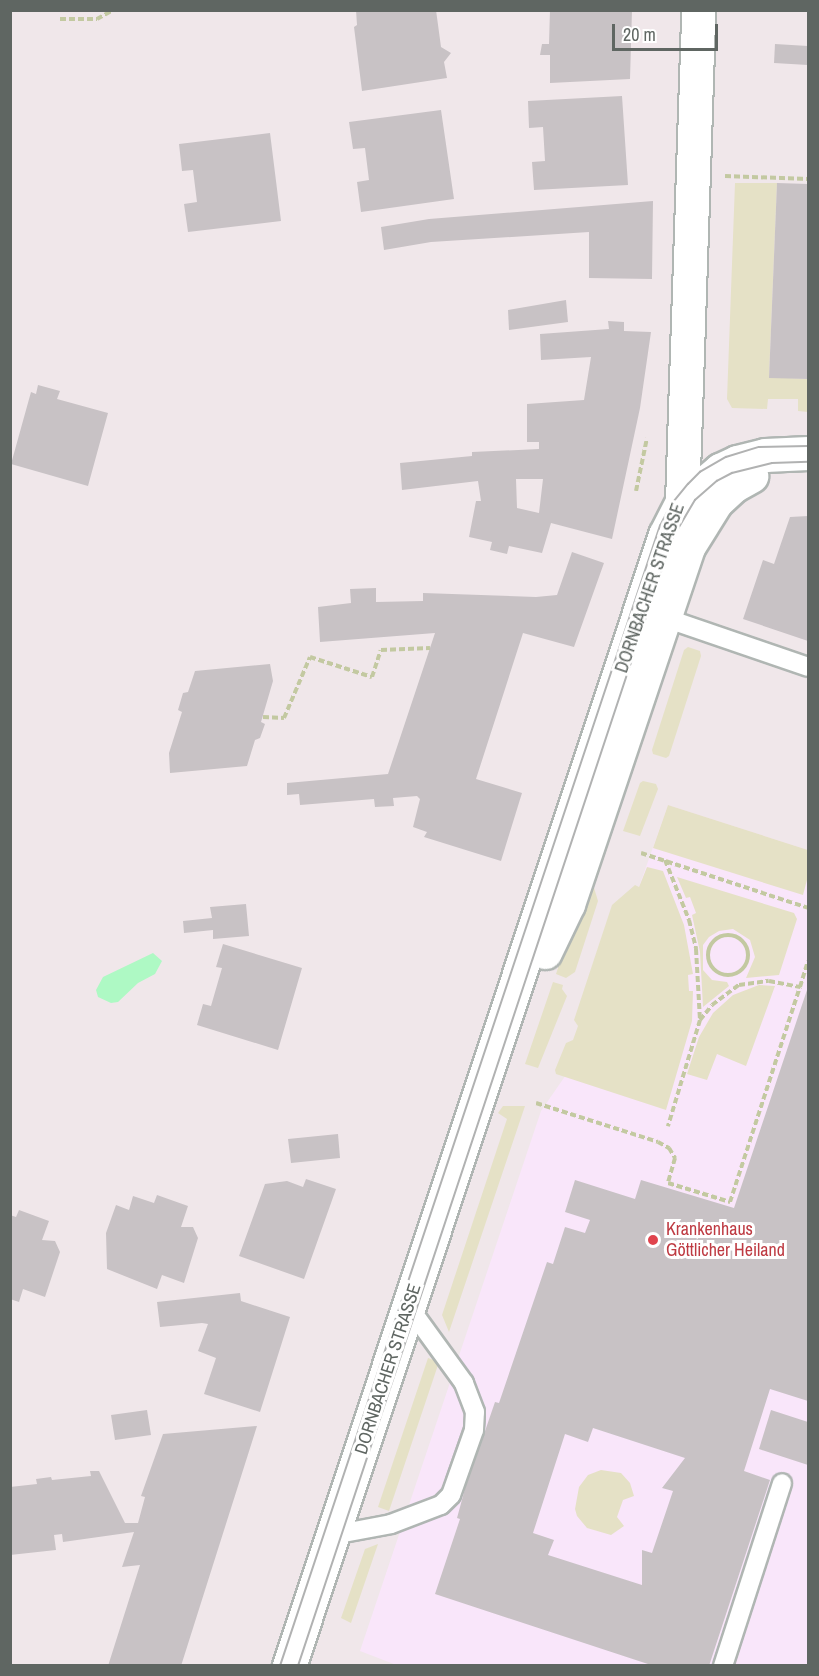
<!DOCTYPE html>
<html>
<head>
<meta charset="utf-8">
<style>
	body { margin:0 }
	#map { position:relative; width:819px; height:1676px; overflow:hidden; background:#f0e7ea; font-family:"Archivo Narrow",sans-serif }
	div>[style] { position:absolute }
	.medical>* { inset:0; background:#f9e6fa }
	.green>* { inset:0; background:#e5e1c6 }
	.water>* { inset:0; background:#aef9c4 }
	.building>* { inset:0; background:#c8c2c5 }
	.path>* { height:4px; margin-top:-2px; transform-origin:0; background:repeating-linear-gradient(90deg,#c3c9a1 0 6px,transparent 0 9px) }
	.path>.ring { margin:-2px; padding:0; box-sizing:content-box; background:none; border:4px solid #c3c9a1; border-radius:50% }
	.roads { filter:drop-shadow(2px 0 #b0b6b3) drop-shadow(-2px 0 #b0b6b3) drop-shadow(0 2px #b0b6b3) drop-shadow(0 -2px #b0b6b3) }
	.lane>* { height:18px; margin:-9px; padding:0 9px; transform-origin:9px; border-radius:9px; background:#fff }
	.street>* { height:33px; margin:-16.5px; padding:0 16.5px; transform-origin:16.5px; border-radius:16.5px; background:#fff }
	.secondary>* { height:33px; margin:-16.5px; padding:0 16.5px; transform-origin:16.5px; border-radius:16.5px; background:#fff }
	.tram>* { height:1.5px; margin:-0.75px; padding:0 0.75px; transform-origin:0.75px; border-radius:0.75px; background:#b1b2b2 }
	.dots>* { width:16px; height:16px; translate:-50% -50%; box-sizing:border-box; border:3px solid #fff; border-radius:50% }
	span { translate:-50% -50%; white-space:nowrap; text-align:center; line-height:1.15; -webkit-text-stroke:6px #fff; paint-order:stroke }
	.street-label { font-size:18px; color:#5f6662 }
	.health-label { font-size:18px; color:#be3a42 }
	.left { translate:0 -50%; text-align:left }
	.frame { position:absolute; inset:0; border:12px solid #5f6662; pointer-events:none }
	.scale { position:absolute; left:612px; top:24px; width:106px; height:27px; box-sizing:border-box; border:3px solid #5f6662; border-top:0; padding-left:8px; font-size:18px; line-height:21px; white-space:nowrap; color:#5f6662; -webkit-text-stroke:4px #fff; paint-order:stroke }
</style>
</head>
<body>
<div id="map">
	<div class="medical">
		<div style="clip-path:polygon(668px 805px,808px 850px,808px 1665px,399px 1666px,360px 1651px,541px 1111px,579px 1056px)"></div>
	</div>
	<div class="green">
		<div style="clip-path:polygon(735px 183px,777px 183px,769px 377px,808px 379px,808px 412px,798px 411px,798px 399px,768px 399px,767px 409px,732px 408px,727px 399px)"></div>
		<div style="clip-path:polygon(688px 647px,700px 651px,701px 656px,669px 756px,666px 758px,653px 754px,652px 750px,684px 650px)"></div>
		<div style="clip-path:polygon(643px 781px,656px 784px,658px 789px,640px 836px,623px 831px,640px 783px)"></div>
		<div style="clip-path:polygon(668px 805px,808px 850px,808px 876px,803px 895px,653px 848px)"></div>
		<div style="clip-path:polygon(647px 867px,663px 871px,684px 925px,693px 974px,688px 975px,689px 991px,693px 991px,692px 1021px,666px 1110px,556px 1074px,555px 1070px,566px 1043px,573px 1040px,578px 1026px,574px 1020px,612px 905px,635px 885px,639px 887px)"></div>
		<div style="clip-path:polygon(588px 877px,591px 878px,598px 901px,575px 972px,566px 978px,556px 974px)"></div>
		<div style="clip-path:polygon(677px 877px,794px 913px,797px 919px,779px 975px,746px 978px,755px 957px,750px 940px,733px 929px,719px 931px,709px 937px,703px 945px,703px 970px,712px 980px,727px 982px,729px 986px,703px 1007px,700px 952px,692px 915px,696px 913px,690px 897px,686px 898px)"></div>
		<div style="clip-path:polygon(553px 982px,563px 985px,562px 989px,567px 996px,538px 1068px,525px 1064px)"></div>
		<div style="clip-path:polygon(759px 985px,775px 986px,746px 1066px,717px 1054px,707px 1080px,687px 1074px,699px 1037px,713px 1013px,733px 995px)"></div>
		<div style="clip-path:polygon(503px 1106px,525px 1106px,449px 1332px,442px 1315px,507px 1119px,498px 1113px)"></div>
		<div style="clip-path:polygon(428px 1358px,439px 1362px,389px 1511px,378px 1507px)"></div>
		<div style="clip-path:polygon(601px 1470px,621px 1473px,630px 1483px,634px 1496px,623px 1500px,617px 1517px,624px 1526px,611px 1535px,587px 1528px,577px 1516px,575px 1509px,579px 1487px,588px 1475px)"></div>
		<div style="clip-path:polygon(378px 1544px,351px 1623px,341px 1618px,365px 1549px)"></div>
	</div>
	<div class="water">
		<div style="clip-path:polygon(153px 953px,162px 961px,155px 974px,138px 983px,118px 1002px,111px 1003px,98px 997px,96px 990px,103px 977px)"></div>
	</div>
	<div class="building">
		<div style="clip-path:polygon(356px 10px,436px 10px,441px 47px,451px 53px,444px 62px,447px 78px,362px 91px,354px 27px,357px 25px)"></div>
		<div style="clip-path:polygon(550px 10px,632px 10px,630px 79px,550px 83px,550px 55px,540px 55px,542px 44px,549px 44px)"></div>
		<div style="clip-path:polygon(775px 44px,808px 46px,808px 65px,774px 63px)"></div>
		<div style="clip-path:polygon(622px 96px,628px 185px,534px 190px,532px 162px,545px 161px,543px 127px,529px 128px,528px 101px)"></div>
		<div style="clip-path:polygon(441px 110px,454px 199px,361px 212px,357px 182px,369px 180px,365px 148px,353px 149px,349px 122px)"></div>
		<div style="clip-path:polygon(270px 133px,281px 221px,188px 232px,184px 204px,197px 202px,193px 170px,182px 171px,179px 144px)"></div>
		<div style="clip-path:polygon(777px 183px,808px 184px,808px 379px,769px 378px)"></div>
		<div style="clip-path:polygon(653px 201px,652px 279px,589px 278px,589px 232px,431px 242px,384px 250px,381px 227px,429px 219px)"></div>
		<div style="clip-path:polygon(566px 300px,568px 322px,509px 330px,508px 310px)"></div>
		<div style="clip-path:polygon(evenodd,608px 321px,624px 322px,624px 331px,651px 332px,640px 408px,612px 539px,551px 523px,542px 553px,509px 546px,507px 554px,490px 550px,492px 542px,469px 537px,476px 501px,481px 501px,478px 481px,402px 490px,400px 463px,472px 456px,472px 452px,539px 449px,539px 442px,527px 442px,527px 404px,584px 400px,591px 357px,541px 360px,540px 334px,609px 329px,608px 321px,516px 479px,543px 479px,539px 513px,517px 508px,516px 479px)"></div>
		<div style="clip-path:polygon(38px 385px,60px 391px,57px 399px,108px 413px,88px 486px,11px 464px,31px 392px,36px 394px)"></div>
		<div style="clip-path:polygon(808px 516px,808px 641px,743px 619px,763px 560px,774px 564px,790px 517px)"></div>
		<div style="clip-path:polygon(572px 552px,604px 563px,574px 647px,523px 633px,476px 779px,522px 793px,501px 861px,424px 837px,427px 832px,413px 827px,420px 799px,417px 796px,393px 798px,394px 806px,375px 807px,374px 799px,300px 805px,299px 794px,287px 795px,287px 783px,388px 774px,435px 633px,320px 642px,318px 607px,351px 603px,350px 589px,376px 588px,376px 602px,423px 601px,423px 593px,536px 597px,557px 595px)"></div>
		<div style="clip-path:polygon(270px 664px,273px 681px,261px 722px,265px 724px,260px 738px,255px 740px,247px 766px,170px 773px,169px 753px,182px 712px,178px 710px,183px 693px,188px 692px,195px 671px)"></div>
		<div style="clip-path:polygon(246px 904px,249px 936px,213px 939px,213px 930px,184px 933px,183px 921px,212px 918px,210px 907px)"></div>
		<div style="clip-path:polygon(223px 944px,302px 968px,278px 1050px,197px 1025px,203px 1004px,211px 1006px,222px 968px,216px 967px)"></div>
		<div style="clip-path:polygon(evenodd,808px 987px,808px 1401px,770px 1389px,744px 1471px,770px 1480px,709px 1666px,654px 1666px,435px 1594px,460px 1519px,457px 1518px,466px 1485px,445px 1478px,463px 1426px,484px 1434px,495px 1402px,499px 1403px,547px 1262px,553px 1264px,565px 1227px,585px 1233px,590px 1220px,565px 1212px,575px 1180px,635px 1199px,641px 1180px,734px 1208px,808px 987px,593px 1428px,685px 1458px,662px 1488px,673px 1491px,652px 1553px,642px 1550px,642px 1585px,548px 1555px,554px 1540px,533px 1533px,565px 1434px,588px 1442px,593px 1428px)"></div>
		<div style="clip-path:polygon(338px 1134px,340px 1158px,291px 1163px,288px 1139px)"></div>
		<div style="clip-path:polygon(306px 1179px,336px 1189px,304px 1279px,239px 1256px,265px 1184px,287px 1181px,303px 1187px)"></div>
		<div style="clip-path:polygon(157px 1195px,188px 1206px,181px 1227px,193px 1227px,198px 1238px,184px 1283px,162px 1275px,157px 1289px,107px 1269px,106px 1233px,116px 1205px,129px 1210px,133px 1196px,154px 1203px)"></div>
		<div style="clip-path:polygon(19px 1210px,49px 1221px,42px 1240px,55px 1241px,60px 1252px,45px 1297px,23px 1289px,19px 1302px,10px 1299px,10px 1215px,16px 1217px)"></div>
		<div style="clip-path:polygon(240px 1293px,241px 1301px,290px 1317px,260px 1412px,204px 1394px,216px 1358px,198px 1351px,208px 1324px,202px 1323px,160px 1327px,157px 1302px)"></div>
		<div style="clip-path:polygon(147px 1410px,151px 1435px,115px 1440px,111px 1415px)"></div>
		<div style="clip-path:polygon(771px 1410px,808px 1422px,808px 1465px,759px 1449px)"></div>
		<div style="clip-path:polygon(257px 1426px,181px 1666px,108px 1666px,140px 1565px,122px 1567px,134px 1532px,63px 1542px,62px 1534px,54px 1535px,56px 1550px,10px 1555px,10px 1487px,37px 1484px,36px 1479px,51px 1477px,52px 1480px,91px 1476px,90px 1471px,99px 1471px,125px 1523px,138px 1523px,145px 1497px,141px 1496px,163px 1434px)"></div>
	</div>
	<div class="path">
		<div style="left:60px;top:19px;width:37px"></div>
		<div style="left:97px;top:19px;width:18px;rotate:-29deg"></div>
		<div style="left:725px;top:176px;width:83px;rotate:2.1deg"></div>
		<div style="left:636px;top:491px;width:54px;rotate:-78.3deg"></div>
		<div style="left:263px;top:717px;width:21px;rotate:3deg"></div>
		<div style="left:284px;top:718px;width:66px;rotate:-66.9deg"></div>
		<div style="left:310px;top:657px;width:65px;rotate:17.9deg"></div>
		<div style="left:372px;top:677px;width:28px;rotate:-72deg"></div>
		<div style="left:381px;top:650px;width:49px;rotate:-2.3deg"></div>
		<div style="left:641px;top:853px;width:176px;rotate:18.2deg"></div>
		<div style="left:665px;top:860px;width:65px;rotate:68.2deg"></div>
		<div style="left:689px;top:920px;width:30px;rotate:76deg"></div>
		<div style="left:696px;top:949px;width:71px;rotate:86.8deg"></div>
		<div style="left:700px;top:1020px;width:111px;rotate:106.8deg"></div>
		<div class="ring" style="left:708px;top:935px;width:36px;height:36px"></div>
		<div style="left:700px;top:1020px;width:19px;rotate:-51deg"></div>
		<div style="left:712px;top:1005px;width:34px;rotate:-37deg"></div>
		<div style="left:739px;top:985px;width:30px;rotate:-8deg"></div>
		<div style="left:769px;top:981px;width:32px;rotate:11deg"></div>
		<div style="left:800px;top:987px;width:27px;rotate:-73deg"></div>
		<div style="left:536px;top:1103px;width:128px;rotate:17.7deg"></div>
		<div style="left:658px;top:1142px;width:13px;rotate:29deg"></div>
		<div style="left:669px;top:1148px;width:12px;rotate:59deg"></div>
		<div style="left:675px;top:1158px;width:26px;rotate:106deg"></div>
		<div style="left:668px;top:1183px;width:65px;rotate:17deg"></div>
		<div style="left:730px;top:1202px;width:226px;rotate:-72deg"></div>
	</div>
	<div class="roads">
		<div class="lane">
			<div style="left:665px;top:618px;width:151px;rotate:18.9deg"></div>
			<div style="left:333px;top:1535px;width:59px;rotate:-10.7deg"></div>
			<div style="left:391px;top:1524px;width:53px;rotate:-20.8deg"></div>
			<div style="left:441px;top:1505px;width:14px;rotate:-45deg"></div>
			<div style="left:451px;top:1495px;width:69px;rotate:-70.5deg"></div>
			<div style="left:474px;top:1430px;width:18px;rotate:-87deg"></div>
			<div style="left:475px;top:1412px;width:31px;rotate:-111deg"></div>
			<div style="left:464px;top:1383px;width:82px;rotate:-126deg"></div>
			<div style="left:416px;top:1317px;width:16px;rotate:142deg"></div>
			<div style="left:723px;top:1666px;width:192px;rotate:-72.1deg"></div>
		</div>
		<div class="street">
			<div style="left:682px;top:502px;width:492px;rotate:-88.1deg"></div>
		</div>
		<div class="secondary">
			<div style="left:545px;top:952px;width:53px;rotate:-64.4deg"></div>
			<div style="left:568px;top:904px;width:377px;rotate:-71.4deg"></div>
			<div style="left:688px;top:547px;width:53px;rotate:-58.1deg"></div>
			<div style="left:716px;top:502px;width:23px;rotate:-43deg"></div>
			<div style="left:733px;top:486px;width:21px;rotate:-29deg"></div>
			<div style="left:289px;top:1666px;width:1192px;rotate:-71.61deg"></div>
			<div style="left:665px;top:535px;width:37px;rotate:-63deg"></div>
			<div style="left:682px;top:502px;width:50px;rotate:-40.1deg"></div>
			<div style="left:720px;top:470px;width:19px;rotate:-25deg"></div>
			<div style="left:737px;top:462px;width:29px;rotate:-14deg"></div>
			<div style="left:765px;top:455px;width:43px;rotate:-2.7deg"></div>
		</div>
	</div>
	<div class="tram">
		<div style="left:280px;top:1666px;width:1202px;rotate:-71.57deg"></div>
		<div style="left:660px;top:526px;width:22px;rotate:-63deg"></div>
		<div style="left:670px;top:506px;width:28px;rotate:-51deg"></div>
		<div style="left:688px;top:484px;width:17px;rotate:-45deg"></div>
		<div style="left:700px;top:472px;width:30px;rotate:-30deg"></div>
		<div style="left:726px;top:457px;width:34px;rotate:-17deg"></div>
		<div style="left:759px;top:447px;width:49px;rotate:-1.2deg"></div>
		<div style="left:298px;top:1666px;width:1187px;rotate:-71.64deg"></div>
		<div style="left:672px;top:539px;width:45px;rotate:-59.5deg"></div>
		<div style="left:695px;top:500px;width:29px;rotate:-41deg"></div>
		<div style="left:717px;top:481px;width:17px;rotate:-28deg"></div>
		<div style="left:732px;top:473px;width:41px;rotate:-14deg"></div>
		<div style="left:772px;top:463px;width:36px;rotate:-2deg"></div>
	</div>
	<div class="dots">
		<div style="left:653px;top:1240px;background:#e0444e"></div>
	</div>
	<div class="street-label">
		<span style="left:650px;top:588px;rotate:-71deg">DORNBACHER STRASSE</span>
		<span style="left:388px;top:1369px;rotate:-72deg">DORNBACHER STRASSE</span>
	</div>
	<div class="health-label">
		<span class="left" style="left:666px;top:1240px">Krankenhaus<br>Göttlicher Heiland</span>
	</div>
	<div class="frame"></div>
	<div class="scale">20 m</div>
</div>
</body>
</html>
